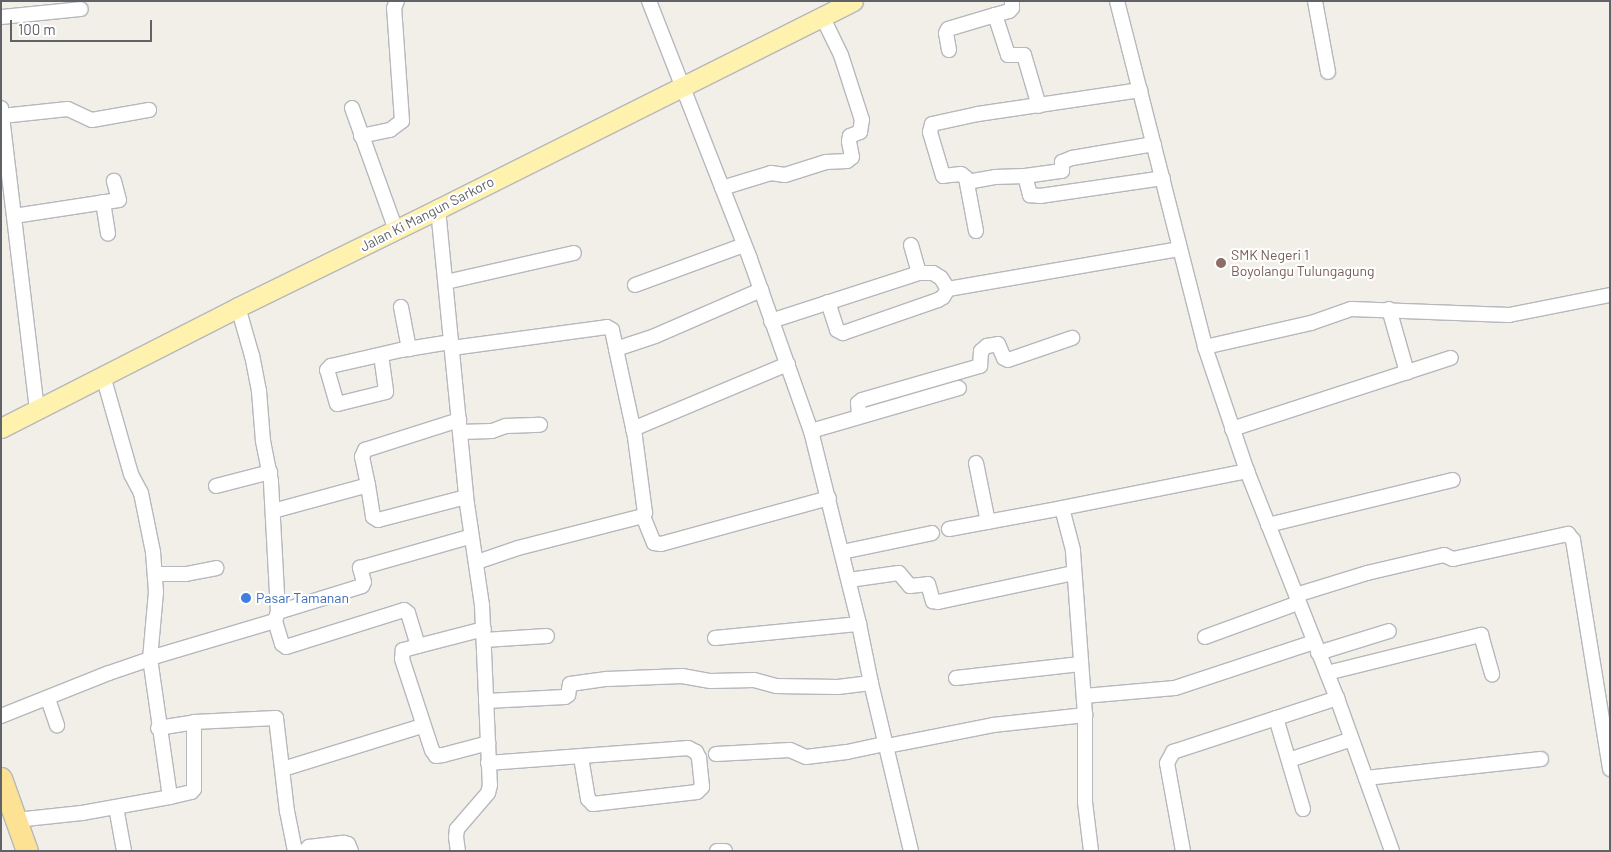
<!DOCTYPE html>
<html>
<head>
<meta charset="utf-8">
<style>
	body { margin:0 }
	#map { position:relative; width:1611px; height:852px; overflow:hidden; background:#f1efe8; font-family:Barlow,sans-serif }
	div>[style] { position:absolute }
	.roads { filter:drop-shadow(1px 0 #b5b8bc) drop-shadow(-1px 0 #b5b8bc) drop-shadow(0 1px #b5b8bc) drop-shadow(0 -1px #b5b8bc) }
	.minor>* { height:14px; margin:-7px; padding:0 7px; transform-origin:7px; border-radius:7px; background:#fff }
	.major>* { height:19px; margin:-9.5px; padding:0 9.5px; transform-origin:9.5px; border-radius:9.5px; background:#fff2af }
	.highway>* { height:21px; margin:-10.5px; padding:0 10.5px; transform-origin:10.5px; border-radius:10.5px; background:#fde293 }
	.dots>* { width:14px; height:14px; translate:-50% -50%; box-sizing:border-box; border:2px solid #fff; border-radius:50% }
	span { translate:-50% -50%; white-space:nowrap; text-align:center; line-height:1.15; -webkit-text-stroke:4.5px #fff; paint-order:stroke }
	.street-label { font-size:14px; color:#5f6368 }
	.education-label { font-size:14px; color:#785e54 }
	.left { translate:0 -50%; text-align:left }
	.shop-label { font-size:14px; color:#366cbe }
	.frame { position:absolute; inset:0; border:2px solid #5f6368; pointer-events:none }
	.scale { position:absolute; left:10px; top:20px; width:142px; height:22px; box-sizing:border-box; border:2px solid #5f6368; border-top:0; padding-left:6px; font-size:15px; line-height:18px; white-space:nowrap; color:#5f6368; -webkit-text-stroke:4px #fff; paint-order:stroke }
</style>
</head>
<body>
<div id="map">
	<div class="roads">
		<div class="minor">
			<div style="left:649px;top:1px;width:277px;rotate:68.6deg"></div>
			<div style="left:750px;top:259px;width:182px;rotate:70.5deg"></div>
			<div style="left:811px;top:431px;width:199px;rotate:76deg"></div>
			<div style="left:859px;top:624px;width:60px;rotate:78.5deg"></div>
			<div style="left:871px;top:683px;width:173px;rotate:76.6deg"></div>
			<div style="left:1117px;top:1px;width:357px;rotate:75.7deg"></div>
			<div style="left:1205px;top:347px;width:131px;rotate:71.3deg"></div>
			<div style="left:1247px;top:471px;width:244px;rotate:68.4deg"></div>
			<div style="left:1337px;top:698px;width:163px;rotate:70.2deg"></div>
			<div style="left:1315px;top:1px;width:72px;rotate:79.6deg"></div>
			<div style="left:995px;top:15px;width:15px;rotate:-16deg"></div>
			<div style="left:1009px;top:11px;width:4px;rotate:-45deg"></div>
			<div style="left:1012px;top:8px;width:7px;rotate:-90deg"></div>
			<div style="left:1px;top:17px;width:80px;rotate:-5.7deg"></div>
			<div style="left:949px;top:50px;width:17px;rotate:-100deg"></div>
			<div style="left:946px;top:33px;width:4px;rotate:-63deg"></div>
			<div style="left:948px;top:29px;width:49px;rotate:-16.6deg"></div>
			<div style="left:995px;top:15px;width:42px;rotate:72deg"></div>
			<div style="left:1008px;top:55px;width:16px"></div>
			<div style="left:1024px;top:55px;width:53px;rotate:73.6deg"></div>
			<div style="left:1px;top:108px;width:304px;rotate:83.2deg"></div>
			<div style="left:352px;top:108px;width:130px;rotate:70.2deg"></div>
			<div style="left:2px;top:116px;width:66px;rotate:-6.1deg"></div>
			<div style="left:68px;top:109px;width:26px;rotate:25deg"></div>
			<div style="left:92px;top:120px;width:58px;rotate:-10deg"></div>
			<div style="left:361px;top:136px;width:30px;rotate:-12deg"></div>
			<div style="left:390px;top:130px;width:15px;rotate:-37deg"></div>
			<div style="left:402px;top:121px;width:113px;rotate:-94deg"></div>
			<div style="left:394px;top:8px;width:8px;rotate:-67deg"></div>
			<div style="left:1025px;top:176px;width:37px;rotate:-8deg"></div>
			<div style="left:1062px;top:171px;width:9px;rotate:-90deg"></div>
			<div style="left:1062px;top:162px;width:11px;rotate:-22deg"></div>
			<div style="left:1072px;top:158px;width:83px;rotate:-9.7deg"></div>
			<div style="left:967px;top:182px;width:28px;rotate:-10deg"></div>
			<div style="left:995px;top:177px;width:30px;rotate:-2deg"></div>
			<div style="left:1025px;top:176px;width:20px;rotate:75deg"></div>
			<div style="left:1030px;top:195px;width:10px;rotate:6deg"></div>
			<div style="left:1040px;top:196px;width:124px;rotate:-8.3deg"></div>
			<div style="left:722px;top:188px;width:51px;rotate:-17deg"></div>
			<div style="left:771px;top:173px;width:14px;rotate:8deg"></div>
			<div style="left:785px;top:175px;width:43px;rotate:-17.6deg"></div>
			<div style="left:826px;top:162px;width:21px;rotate:-3deg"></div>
			<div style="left:847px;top:161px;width:6px;rotate:-39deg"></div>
			<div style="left:852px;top:157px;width:16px;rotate:-101deg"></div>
			<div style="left:849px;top:141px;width:5px;rotate:-79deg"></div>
			<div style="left:850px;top:136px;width:11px;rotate:-22deg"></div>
			<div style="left:860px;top:132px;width:12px;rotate:-81deg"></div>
			<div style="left:862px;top:120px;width:68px;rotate:-107.9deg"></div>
			<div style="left:841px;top:55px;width:43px;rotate:-116deg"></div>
			<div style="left:103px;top:202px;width:32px;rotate:81deg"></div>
			<div style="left:438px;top:209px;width:289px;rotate:84.4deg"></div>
			<div style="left:466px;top:497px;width:109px;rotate:81.6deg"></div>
			<div style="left:482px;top:605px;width:180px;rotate:87.5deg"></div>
			<div style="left:490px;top:785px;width:8px;rotate:104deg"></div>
			<div style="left:488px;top:793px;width:48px;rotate:130.7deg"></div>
			<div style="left:457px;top:829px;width:8px;rotate:97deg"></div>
			<div style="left:456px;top:837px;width:14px;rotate:82deg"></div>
			<div style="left:14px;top:216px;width:106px;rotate:-8.7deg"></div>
			<div style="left:119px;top:200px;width:20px;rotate:-105deg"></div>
			<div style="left:976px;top:231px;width:54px;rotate:-100.7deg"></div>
			<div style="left:966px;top:178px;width:6px;rotate:-141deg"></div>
			<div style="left:961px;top:174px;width:18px;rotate:174deg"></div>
			<div style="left:943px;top:176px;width:46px;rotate:-106.5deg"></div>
			<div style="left:930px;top:132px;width:8px;rotate:-76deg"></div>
			<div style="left:932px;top:124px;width:47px;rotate:-12.3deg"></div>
			<div style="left:978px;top:114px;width:164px;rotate:-8.4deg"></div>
			<div style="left:911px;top:245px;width:29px;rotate:74deg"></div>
			<div style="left:446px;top:282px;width:131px;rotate:-12.8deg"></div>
			<div style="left:635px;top:285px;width:116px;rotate:-20.2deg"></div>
			<div style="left:828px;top:302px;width:29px;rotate:72deg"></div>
			<div style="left:837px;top:330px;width:7px;rotate:27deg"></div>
			<div style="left:843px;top:333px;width:101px;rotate:-19.2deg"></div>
			<div style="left:938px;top:300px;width:6px;rotate:-31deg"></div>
			<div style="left:943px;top:297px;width:9px;rotate:-58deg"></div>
			<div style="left:948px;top:289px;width:234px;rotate:-9.8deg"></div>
			<div style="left:401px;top:307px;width:43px;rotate:79.2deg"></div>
			<div style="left:1389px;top:309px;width:66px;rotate:74.1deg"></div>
			<div style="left:771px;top:321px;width:156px;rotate:-18deg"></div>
			<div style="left:919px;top:273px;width:14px"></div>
			<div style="left:933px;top:273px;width:9px;rotate:32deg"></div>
			<div style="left:941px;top:278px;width:13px;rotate:58deg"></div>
			<div style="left:1205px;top:347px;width:109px;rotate:-12.8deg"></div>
			<div style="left:1311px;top:323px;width:42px;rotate:-19.3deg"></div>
			<div style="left:1351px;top:309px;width:158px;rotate:2.2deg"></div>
			<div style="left:1509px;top:315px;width:103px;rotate:-11.2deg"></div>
			<div style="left:452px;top:348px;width:156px;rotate:-7.7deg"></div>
			<div style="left:607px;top:327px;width:6px;rotate:31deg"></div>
			<div style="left:612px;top:330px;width:19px;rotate:78deg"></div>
			<div style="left:616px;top:349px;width:41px;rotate:-18.4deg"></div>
			<div style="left:655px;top:336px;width:116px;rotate:-23.5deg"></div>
			<div style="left:381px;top:355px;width:37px;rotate:82deg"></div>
			<div style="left:386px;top:392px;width:50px;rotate:166.2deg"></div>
			<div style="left:337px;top:404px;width:35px;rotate:-106deg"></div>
			<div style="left:327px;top:370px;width:6px;rotate:-45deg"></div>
			<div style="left:331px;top:366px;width:72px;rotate:-12.9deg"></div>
			<div style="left:401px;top:350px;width:51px;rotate:-9.1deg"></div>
			<div style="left:859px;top:416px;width:13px;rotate:-94deg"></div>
			<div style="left:858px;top:403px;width:5px;rotate:-37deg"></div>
			<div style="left:862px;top:400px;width:123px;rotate:-16.1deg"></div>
			<div style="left:980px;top:366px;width:15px;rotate:-86deg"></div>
			<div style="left:981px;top:351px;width:8px;rotate:-40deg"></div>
			<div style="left:987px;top:346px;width:11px;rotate:-10deg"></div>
			<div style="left:998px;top:344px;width:15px;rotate:67deg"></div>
			<div style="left:1004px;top:358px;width:4px;rotate:27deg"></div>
			<div style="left:1008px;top:360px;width:68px;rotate:-19deg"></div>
			<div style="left:633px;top:429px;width:168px;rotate:-22.8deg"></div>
			<div style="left:1232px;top:429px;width:230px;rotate:-18deg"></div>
			<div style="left:811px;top:431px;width:154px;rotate:-16.2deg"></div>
			<div style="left:460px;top:432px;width:32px;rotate:-2deg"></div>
			<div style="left:492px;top:431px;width:15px;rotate:-20deg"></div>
			<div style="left:506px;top:426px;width:34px;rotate:-2deg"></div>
			<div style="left:976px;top:463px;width:60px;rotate:78.5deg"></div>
			<div style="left:368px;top:485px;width:32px;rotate:81deg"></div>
			<div style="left:373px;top:517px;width:6px;rotate:31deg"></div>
			<div style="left:378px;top:520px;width:91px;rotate:-14.6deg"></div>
			<div style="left:216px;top:486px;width:56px;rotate:-14.5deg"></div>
			<div style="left:273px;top:511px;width:98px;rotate:-15.3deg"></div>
			<div style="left:368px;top:485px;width:29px;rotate:-102deg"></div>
			<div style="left:362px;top:457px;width:8px;rotate:-67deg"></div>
			<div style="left:365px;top:450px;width:99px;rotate:-17.7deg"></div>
			<div style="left:643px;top:516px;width:29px;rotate:68deg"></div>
			<div style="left:654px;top:543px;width:7px;rotate:8deg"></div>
			<div style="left:661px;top:544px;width:174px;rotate:-15.3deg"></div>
			<div style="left:1268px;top:525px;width:190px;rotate:-13.7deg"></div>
			<div style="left:949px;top:529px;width:115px;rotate:-10.5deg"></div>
			<div style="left:842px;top:552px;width:92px;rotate:-11.9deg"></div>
			<div style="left:477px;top:562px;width:43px;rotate:-18.9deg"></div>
			<div style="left:518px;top:548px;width:129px;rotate:-14.4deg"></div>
			<div style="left:643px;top:516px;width:4px;rotate:-56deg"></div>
			<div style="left:645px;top:513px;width:77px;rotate:-97.5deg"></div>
			<div style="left:635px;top:437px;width:90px;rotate:-102.2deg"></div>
			<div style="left:156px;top:574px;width:30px"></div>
			<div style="left:186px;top:574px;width:31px;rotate:-11deg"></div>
			<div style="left:849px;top:580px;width:50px;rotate:-8deg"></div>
			<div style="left:899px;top:573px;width:17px;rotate:50deg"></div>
			<div style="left:910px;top:586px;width:18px;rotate:-6deg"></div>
			<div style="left:928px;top:584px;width:18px;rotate:74deg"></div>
			<div style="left:933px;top:601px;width:5px;rotate:11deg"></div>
			<div style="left:938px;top:602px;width:138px;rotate:-12.1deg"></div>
			<div style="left:1296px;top:595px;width:74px;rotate:-17.2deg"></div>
			<div style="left:1367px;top:573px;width:79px;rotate:-13.2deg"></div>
			<div style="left:1444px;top:555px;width:10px;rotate:24deg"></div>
			<div style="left:1453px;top:559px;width:118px;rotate:-12.3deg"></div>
			<div style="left:1568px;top:534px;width:8px;rotate:50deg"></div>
			<div style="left:1573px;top:540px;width:232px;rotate:80.8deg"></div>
			<div style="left:278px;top:612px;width:88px;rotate:-17.2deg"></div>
			<div style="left:362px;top:586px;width:4px;rotate:-63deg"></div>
			<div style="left:364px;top:582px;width:15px;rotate:-106deg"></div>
			<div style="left:360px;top:568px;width:116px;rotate:-15.9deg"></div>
			<div style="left:275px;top:621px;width:24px;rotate:73deg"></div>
			<div style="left:282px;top:644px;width:5px;rotate:37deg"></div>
			<div style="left:286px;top:647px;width:124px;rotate:-17.4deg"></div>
			<div style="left:404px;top:610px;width:5px;rotate:37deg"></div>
			<div style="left:408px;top:613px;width:34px;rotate:73deg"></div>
			<div style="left:418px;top:646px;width:68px;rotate:-14.4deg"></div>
			<div style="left:1205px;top:637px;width:99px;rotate:-20.1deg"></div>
			<div style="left:715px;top:638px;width:145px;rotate:-5.6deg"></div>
			<div style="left:484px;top:640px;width:63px;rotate:-3.6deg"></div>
			<div style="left:418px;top:646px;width:16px;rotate:165deg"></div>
			<div style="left:403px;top:650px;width:9px;rotate:96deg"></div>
			<div style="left:402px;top:659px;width:96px;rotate:71.8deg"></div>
			<div style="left:432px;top:750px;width:7px;rotate:56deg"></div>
			<div style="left:436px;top:756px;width:7px;rotate:-8deg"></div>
			<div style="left:443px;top:755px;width:47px;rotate:-14.9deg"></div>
			<div style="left:1318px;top:653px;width:74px;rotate:-17.2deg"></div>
			<div style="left:150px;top:658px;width:130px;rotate:-16.5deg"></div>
			<div style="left:275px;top:621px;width:9px;rotate:-72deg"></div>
			<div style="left:278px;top:612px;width:131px;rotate:-93.1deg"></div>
			<div style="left:271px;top:481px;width:41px;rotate:-101.3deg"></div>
			<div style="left:263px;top:441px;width:50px;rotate:-94.6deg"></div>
			<div style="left:259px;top:391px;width:36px;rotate:-101deg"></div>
			<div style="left:252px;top:356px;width:51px;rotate:-105.9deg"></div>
			<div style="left:1327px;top:673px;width:159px;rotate:-13.9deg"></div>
			<div style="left:1481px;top:635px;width:41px;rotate:74.2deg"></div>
			<div style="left:956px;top:678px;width:125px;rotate:-6.4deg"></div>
			<div style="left:1084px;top:696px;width:91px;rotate:-5deg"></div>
			<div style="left:1175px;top:688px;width:146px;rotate:-18.3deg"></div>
			<div style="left:48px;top:699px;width:28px;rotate:71deg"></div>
			<div style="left:486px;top:701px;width:79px;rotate:-2.9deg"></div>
			<div style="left:565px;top:697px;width:4px;rotate:-34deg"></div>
			<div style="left:568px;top:695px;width:11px;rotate:-80deg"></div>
			<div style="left:570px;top:684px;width:37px;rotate:-8deg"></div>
			<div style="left:607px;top:679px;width:75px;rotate:-2.3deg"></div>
			<div style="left:682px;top:676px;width:29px;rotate:10deg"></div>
			<div style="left:711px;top:681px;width:43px;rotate:-1.3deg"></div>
			<div style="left:754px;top:680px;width:23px;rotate:15deg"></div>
			<div style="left:776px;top:686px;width:62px;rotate:0.9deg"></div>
			<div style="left:838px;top:687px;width:33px;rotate:-7deg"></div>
			<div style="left:1px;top:716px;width:116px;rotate:-21.7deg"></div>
			<div style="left:109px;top:673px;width:43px;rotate:-18.9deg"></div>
			<div style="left:1276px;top:718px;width:95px;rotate:73.5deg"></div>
			<div style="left:158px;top:728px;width:36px;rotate:-9deg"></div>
			<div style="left:194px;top:722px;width:82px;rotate:-2.8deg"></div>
			<div style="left:276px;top:718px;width:94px;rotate:83.3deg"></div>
			<div style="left:287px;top:811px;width:41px;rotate:78.7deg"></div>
			<div style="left:887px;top:746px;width:108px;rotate:-11.2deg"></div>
			<div style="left:993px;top:725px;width:93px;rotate:-6.2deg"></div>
			<div style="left:716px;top:754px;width:74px;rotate:-3.1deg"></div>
			<div style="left:790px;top:750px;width:17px;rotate:24deg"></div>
			<div style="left:806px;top:757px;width:41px;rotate:-7deg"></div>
			<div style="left:847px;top:752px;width:40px;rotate:-12deg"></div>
			<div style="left:1289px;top:760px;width:66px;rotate:-18.4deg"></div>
			<div style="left:488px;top:763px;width:201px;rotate:-4.3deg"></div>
			<div style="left:688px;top:748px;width:9px;rotate:27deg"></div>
			<div style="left:696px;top:752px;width:7px;rotate:63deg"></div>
			<div style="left:699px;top:758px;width:29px;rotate:84deg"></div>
			<div style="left:702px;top:787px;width:7px;rotate:135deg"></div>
			<div style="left:697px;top:792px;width:105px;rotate:173.4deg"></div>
			<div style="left:593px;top:804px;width:7px;rotate:-135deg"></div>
			<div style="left:588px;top:799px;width:43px;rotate:-99.5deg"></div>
			<div style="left:283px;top:769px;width:145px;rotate:-17.2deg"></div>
			<div style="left:1366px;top:778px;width:176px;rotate:-6.2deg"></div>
			<div style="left:170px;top:797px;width:22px;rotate:-13deg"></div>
			<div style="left:191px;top:792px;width:4px;rotate:-45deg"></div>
			<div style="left:194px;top:789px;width:67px;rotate:-90deg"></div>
			<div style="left:116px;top:807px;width:45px;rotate:79.7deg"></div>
			<div style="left:16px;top:820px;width:66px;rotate:-6.1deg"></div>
			<div style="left:82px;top:813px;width:89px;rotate:-10.3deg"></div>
			<div style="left:170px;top:797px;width:139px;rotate:-98.2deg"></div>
			<div style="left:150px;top:659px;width:67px;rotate:-84.9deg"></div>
			<div style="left:156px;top:592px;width:40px;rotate:-94.3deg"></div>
			<div style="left:153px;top:552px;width:60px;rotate:-101.5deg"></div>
			<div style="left:141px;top:493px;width:21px;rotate:-118deg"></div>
			<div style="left:131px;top:474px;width:102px;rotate:-105.9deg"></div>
			<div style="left:305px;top:851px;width:6px;rotate:-45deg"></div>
			<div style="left:309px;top:847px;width:35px;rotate:-7deg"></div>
			<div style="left:344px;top:843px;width:4px;rotate:14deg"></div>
			<div style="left:348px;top:844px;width:8px;rotate:67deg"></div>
			<div style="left:717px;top:851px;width:8px"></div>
			<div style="left:1091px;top:851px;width:49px;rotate:-97deg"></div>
			<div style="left:1085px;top:802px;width:87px;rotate:-90deg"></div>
			<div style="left:1085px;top:715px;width:165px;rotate:-94.2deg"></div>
			<div style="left:1073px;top:550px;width:43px;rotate:-104.7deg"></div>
			<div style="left:1062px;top:508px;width:189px;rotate:-11.3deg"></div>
			<div style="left:1183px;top:851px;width:89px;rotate:-100.3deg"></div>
			<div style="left:1167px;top:763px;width:13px;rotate:-61deg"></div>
			<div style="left:1173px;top:752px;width:173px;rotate:-18.2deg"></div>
		</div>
		<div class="major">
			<div style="left:1px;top:428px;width:266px;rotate:-27deg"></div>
			<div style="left:238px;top:307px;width:223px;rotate:-26.1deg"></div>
			<div style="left:438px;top:209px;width:464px;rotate:-26.6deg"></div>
		</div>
		<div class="highway">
			<div style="left:1px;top:778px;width:77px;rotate:70.4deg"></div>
		</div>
	</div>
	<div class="dots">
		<div style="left:1221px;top:263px;background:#8d6e63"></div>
		<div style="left:246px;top:598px;background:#3f7fe0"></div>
	</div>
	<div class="street-label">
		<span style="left:427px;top:214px;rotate:-27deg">Jalan Ki Mangun Sarkoro</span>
	</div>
	<div class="education-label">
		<span class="left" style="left:1231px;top:263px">SMK Negeri 1<br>Boyolangu Tulungagung</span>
	</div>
	<div class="shop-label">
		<span class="left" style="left:256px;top:598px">Pasar Tamanan</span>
	</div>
	<div class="frame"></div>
	<div class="scale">100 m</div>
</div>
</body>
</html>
